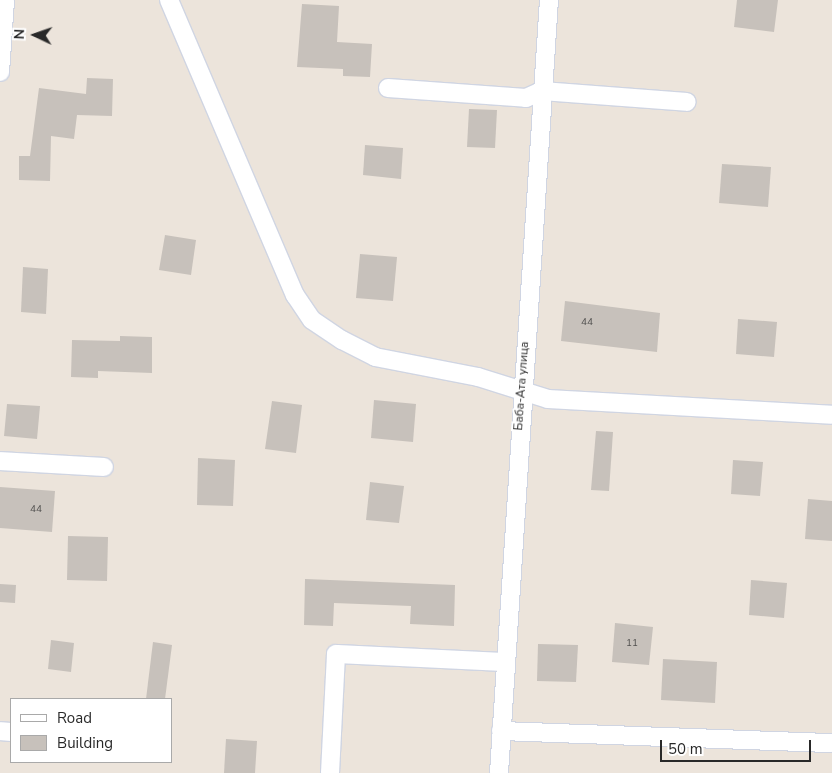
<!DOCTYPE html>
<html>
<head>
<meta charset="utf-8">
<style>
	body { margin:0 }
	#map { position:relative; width:832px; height:773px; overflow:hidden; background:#ece4db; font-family:"Nunito Sans",sans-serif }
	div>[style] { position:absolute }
	.building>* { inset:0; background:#c7c1bb }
	.roads { filter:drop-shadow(1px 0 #d0d5e2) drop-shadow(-1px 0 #d0d5e2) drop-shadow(0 1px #d0d5e2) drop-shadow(0 -1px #d0d5e2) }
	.minor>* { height:18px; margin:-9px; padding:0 9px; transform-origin:9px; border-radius:9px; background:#fff }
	span { translate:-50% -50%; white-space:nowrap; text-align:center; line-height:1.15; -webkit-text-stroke:4px #fff; paint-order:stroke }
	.number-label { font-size:10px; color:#504f4e }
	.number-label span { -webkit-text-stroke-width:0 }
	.street-label { font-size:12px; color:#292929 }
	.legend { position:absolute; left:10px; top:698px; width:162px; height:65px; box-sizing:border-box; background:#fff; border:1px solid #a9a9a9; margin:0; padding:6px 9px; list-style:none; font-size:15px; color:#292929 }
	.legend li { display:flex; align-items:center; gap:10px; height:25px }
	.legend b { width:25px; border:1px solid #a9a9a9 }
	.north { position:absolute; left:10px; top:10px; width:50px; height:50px; -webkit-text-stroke:4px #fff; paint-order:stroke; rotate:273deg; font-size:14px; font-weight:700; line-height:20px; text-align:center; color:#292929 }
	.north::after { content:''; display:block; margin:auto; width:18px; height:22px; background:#292929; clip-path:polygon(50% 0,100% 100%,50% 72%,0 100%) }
	.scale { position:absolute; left:660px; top:740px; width:151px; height:22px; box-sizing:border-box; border:2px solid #292929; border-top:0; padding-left:6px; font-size:15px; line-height:18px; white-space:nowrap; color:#292929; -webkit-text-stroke:4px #fff; paint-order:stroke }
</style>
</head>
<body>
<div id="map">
	<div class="building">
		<div style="clip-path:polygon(737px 0,778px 0,774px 32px,734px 27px)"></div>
		<div style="clip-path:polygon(302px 4px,339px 6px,337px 42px,372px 44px,370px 77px,343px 76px,343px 69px,297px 67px)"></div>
		<div style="clip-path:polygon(87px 78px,113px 79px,112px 116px,77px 115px,74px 139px,51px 136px,50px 181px,19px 180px,19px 156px,30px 156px,39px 88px,86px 94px)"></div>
		<div style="clip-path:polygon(469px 109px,497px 110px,495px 148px,467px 147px)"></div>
		<div style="clip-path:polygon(365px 145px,403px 148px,401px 179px,363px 175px)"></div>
		<div style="clip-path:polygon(722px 164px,771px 167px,768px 207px,719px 203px)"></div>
		<div style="clip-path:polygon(165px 235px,196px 240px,191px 275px,159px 270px)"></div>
		<div style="clip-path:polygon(360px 254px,397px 257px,393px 301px,356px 298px)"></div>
		<div style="clip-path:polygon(23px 267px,48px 269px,46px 314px,21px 312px)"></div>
		<div style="clip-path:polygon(565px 301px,660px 313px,657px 352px,561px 341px)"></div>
		<div style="clip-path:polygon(738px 319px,777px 322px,774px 357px,736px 354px)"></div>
		<div style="clip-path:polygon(120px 336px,152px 337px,152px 373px,98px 371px,98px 378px,71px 377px,72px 340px,120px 341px)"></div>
		<div style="clip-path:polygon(374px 400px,416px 404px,413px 442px,371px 438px)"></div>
		<div style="clip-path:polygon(272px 401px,302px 405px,296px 453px,265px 449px)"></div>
		<div style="clip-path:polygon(7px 404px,40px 406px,37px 439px,4px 436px)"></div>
		<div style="clip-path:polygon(596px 431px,613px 432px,609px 491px,591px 490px)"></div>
		<div style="clip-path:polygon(198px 458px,235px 460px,233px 506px,197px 505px)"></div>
		<div style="clip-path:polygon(733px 460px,763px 462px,760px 496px,731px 494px)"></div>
		<div style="clip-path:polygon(370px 482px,404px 486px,399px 523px,366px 520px)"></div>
		<div style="clip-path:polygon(0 487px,55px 491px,52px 532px,0 528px)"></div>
		<div style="clip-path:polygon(808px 499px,832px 501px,832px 541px,805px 539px)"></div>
		<div style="clip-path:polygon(68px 536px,108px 537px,107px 581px,67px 580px)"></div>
		<div style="clip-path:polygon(305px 579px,455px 585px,454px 626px,410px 624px,411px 606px,334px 603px,333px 626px,304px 625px)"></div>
		<div style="clip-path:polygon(751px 580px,787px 583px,784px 618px,749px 615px)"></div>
		<div style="clip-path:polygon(0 584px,16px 585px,15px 603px,0 602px)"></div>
		<div style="clip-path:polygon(615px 623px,653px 627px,649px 665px,612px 662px)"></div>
		<div style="clip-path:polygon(51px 640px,74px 643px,71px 672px,48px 669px)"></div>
		<div style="clip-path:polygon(153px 642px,172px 645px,165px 699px,146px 699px)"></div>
		<div style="clip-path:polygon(538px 644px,578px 645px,576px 682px,537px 681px)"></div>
		<div style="clip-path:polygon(663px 659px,717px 662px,715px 703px,661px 700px)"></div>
		<div style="clip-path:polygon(226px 739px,257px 741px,255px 773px,224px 773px)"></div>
	</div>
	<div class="roads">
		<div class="minor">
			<div style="left:169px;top:0;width:321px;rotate:66.9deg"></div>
			<div style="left:295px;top:295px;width:30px;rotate:56deg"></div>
			<div style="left:312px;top:320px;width:36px;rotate:34deg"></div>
			<div style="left:342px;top:340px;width:37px;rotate:27deg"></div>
			<div style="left:375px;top:357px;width:105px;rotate:11deg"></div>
			<div style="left:478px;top:377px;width:73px;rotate:17.4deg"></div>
			<div style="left:548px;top:399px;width:284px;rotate:3.2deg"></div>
			<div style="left:0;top:72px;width:72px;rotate:-86deg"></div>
			<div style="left:388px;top:88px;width:138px;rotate:4.1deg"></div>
			<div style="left:526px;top:98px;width:17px;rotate:-24deg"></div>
			<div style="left:542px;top:91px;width:145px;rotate:4.3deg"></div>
			<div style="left:0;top:461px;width:104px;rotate:3.3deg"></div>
			<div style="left:0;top:731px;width:11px;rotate:5deg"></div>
			<div style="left:501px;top:731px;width:331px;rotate:2.1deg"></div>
			<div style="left:330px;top:773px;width:119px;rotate:-87.1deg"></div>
			<div style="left:336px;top:654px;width:169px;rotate:2.7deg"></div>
			<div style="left:499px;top:773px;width:775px;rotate:-86.3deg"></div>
		</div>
	</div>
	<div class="number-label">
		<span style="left:587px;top:323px">44</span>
		<span style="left:36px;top:510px">44</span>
		<span style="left:632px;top:644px">11</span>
	</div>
	<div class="street-label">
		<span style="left:522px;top:386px;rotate:-86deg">Баба-Ата улица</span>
	</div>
	<ul class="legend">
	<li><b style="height:6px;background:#fff"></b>Road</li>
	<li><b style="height:14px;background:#c7c1bb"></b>Building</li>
	</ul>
	<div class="north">N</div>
	<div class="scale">50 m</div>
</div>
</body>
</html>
